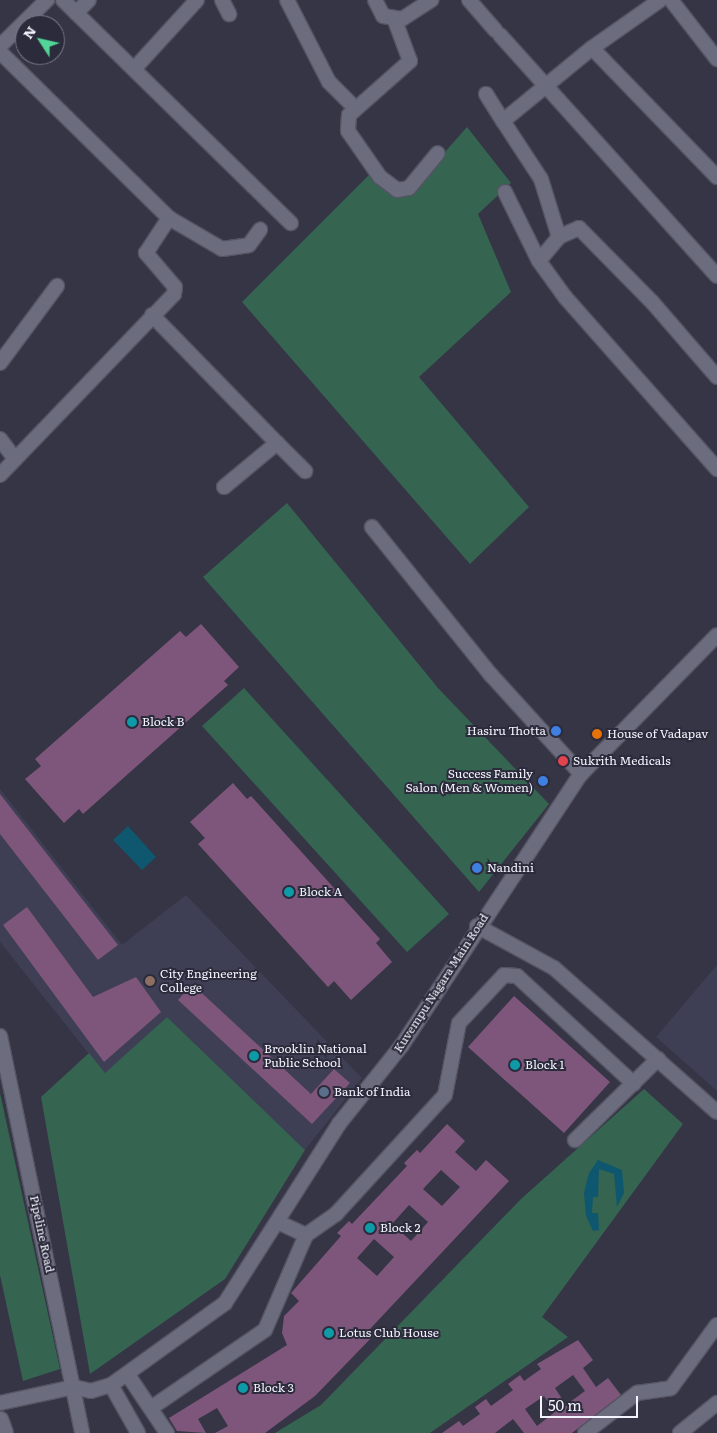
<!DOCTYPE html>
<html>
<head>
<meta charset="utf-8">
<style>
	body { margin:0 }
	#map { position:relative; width:717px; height:1433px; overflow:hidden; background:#353546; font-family:Literata,serif }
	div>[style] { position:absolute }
	.built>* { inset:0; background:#3e3e55 }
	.green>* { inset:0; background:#356450 }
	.water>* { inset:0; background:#0e576e }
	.building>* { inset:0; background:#7f567b }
	.roads { filter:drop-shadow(1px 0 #555463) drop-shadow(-1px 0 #555463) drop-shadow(0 1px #555463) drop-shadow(0 -1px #555463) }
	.minor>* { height:14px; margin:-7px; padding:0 7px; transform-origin:7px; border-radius:7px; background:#6c6c7f }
	.tertiary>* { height:14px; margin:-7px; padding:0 7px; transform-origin:7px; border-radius:7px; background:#6c6c7f }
	.dots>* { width:14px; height:14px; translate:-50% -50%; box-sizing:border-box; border:2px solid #2b2b3b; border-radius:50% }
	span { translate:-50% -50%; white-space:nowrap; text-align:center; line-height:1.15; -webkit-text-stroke:4px #2b2b3b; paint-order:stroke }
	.poi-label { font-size:12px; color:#f3f3fe }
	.left { translate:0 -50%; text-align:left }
	.right { translate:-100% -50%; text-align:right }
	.street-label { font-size:12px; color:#f3f3fe }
	.north { position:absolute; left:15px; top:15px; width:50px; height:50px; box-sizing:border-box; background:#2b2b3b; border:1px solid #7b7b89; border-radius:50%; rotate:305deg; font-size:14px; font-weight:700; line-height:20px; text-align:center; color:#f3f3fe }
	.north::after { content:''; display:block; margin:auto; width:18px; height:22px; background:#52d397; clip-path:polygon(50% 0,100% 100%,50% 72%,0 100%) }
	.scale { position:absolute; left:540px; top:1396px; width:98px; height:22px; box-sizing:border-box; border:2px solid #f3f3fe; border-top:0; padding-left:6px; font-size:15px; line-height:18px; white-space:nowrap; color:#f3f3fe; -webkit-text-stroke:4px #2b2b3b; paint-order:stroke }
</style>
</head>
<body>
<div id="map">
	<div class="built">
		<div style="clip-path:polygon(0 789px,122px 945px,186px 895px,362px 1078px,305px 1150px,167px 1017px,105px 1074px,0 942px)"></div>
		<div style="clip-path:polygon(717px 965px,717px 1091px,656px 1037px)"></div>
	</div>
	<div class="green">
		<div style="clip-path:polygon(467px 127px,511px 183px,478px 214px,511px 292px,419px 377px,529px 507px,470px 564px,242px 302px,379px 165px,406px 196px)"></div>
		<div style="clip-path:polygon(287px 503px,438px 688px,549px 804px,479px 892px,203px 577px)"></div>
		<div style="clip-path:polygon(244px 688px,449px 914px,407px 952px,202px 726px)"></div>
		<div style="clip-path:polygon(167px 1017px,305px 1150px,225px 1279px,90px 1374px,41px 1097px,89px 1053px,105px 1073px)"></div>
		<div style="clip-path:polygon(644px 1089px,683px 1124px,542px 1317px,568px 1337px,430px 1433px,275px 1433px,321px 1405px,521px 1199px)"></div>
		<div style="clip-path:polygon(0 1093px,60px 1369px,23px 1381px,0 1275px)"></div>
	</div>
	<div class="water">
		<div style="clip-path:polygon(128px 826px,156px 857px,142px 870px,113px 840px)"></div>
		<div style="clip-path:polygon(598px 1160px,622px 1170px,624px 1193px,617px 1207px,614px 1174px,599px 1169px,598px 1197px,593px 1197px,592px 1213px,598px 1213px,599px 1230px,593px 1231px,586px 1216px,584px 1193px,589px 1173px)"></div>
	</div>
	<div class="building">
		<div style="clip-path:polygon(201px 624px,239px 667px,224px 681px,228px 685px,83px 814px,79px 809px,64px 823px,25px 779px,41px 766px,35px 759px,180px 631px,186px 637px)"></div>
		<div style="clip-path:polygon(233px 783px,247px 799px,251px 796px,380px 939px,376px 943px,392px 962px,351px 1000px,334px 981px,328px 987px,198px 844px,205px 838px,190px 822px)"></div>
		<div style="clip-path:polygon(0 794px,118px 945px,98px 960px,0 834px)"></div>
		<div style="clip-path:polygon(27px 907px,93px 997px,136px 977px,161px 1012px,104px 1062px,3px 925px)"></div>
		<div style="clip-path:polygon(192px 984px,311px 1094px,334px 1069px,350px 1083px,312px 1124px,178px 1000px)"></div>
		<div style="clip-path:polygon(514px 996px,610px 1082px,564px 1133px,468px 1047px)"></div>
		<div style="clip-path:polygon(evenodd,447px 1124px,465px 1141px,455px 1152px,476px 1171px,486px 1160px,509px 1181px,370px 1329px,375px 1334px,315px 1396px,265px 1433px,215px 1433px,228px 1426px,217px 1408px,198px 1419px,206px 1433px,177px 1431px,169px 1418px,287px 1345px,282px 1333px,284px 1316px,299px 1301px,291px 1293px,341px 1236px,337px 1233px,349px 1221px,352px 1224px,407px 1166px,404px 1163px,417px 1150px,420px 1153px,447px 1124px,441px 1170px,460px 1187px,442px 1206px,423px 1189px,441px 1170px,447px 1124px,409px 1205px,428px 1222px,411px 1241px,392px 1224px,409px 1205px,447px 1124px,374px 1239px,394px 1257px,377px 1276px,357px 1258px,374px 1239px)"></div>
		<div style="clip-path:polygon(evenodd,578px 1340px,593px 1360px,583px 1368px,596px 1387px,608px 1378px,621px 1395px,572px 1433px,524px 1433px,513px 1419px,495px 1433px,442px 1433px,459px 1421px,463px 1426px,480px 1414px,475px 1407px,486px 1399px,491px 1406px,513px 1390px,508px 1384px,520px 1375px,524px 1381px,541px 1369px,537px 1364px,578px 1340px,573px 1375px,585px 1391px,566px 1405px,555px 1388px,573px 1375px,578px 1340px,544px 1396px,555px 1412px,537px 1426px,525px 1409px,544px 1396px)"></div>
	</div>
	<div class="roads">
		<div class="minor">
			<div style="left:63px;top:0;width:319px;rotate:44.4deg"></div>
			<div style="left:222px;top:0;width:16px;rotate:63deg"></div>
			<div style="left:287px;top:0;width:92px;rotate:62.9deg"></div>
			<div style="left:329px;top:82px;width:37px;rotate:45deg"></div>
			<div style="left:375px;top:0;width:18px;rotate:63deg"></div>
			<div style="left:383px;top:16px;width:19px;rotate:9deg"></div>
			<div style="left:402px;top:19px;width:35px;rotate:-33deg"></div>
			<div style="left:469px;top:0;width:40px;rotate:49deg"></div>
			<div style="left:671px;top:0;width:75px;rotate:52.1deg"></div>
			<div style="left:76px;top:13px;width:18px;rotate:-45deg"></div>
			<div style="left:394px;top:18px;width:46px;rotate:69.6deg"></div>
			<div style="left:410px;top:61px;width:81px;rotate:138.5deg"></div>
			<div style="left:349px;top:115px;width:16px;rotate:94deg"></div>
			<div style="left:348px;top:131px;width:56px;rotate:55.2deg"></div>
			<div style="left:380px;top:177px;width:21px;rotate:37deg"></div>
			<div style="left:397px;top:190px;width:12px;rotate:-9deg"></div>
			<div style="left:409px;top:188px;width:45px;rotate:-50.4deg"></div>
			<div style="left:500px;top:35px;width:324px;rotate:48deg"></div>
			<div style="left:0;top:46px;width:66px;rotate:-44.4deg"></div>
			<div style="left:592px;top:48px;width:180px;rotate:45.9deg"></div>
			<div style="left:0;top:52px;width:237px;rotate:44.5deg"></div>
			<div style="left:169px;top:218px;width:61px;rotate:30.3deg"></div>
			<div style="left:222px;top:249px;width:27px;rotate:-8deg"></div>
			<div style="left:249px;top:245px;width:19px;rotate:-54deg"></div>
			<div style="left:134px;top:69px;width:93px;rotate:-47.6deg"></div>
			<div style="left:486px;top:94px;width:32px;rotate:58deg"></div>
			<div style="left:503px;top:121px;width:115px;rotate:-39.4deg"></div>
			<div style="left:592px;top:48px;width:83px;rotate:-35.2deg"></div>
			<div style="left:503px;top:121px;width:69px;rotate:56.8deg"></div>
			<div style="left:541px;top:179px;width:61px;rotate:72.8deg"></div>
			<div style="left:505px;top:192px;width:77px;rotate:63.8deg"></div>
			<div style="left:152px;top:315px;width:179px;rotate:45.7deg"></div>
			<div style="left:0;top:363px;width:96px;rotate:-53.5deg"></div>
			<div style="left:717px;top:377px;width:99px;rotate:-130.9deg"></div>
			<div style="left:652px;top:302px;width:104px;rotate:-134.6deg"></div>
			<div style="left:579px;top:228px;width:22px;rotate:156deg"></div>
			<div style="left:559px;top:237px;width:31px;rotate:130deg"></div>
			<div style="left:539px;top:261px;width:44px;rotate:54.2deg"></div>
			<div style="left:565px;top:297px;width:230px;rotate:48.5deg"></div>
			<div style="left:0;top:439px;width:25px;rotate:53deg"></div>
			<div style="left:0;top:475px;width:251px;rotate:-46.1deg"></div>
			<div style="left:174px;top:294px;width:7px;rotate:-82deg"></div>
			<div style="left:175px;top:287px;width:45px;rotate:-130.5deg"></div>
			<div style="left:146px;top:253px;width:42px;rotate:-56.7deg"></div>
			<div style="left:224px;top:487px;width:69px;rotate:-39.7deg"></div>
			<div style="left:277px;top:443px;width:40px;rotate:45deg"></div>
			<div style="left:372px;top:527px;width:190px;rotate:51.2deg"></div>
			<div style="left:491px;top:675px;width:134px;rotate:47.7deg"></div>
			<div style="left:575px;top:1140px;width:116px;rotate:-44.3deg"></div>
			<div style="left:278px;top:1222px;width:31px;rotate:25deg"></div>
			<div style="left:128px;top:1375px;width:70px;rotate:56.1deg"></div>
			<div style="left:111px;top:1385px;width:55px;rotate:60.6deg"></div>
			<div style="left:0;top:1403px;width:76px;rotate:-12.2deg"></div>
			<div style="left:151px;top:1408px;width:138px;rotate:-34.4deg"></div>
			<div style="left:265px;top:1330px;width:103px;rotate:-66.7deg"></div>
			<div style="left:306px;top:1235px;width:37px;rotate:-35deg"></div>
			<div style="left:336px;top:1214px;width:161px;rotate:-47.5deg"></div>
			<div style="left:445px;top:1095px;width:73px;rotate:-79deg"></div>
			<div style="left:459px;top:1023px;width:66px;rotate:-46.8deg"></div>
			<div style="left:504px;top:975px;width:13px;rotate:4deg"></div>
			<div style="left:517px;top:976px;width:159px;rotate:42.7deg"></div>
			<div style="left:1px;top:1419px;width:15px;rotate:70deg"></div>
			<div style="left:585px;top:1433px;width:66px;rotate:-37.6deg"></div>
			<div style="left:637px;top:1393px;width:34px;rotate:-8deg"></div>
			<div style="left:671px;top:1388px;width:78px;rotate:-53.9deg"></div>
			<div style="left:680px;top:1433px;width:48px;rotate:-39deg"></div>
		</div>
		<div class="tertiary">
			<div style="left:477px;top:926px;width:88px;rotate:28.6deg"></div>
			<div style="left:554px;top:968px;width:217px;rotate:41.5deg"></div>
			<div style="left:0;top:1036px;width:405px;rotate:78.3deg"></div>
			<div style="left:74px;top:1387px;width:17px;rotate:13deg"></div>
			<div style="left:91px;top:1391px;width:21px;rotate:-17deg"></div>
			<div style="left:111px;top:1385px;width:140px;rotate:-35.7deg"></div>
			<div style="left:225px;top:1303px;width:212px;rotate:-57.5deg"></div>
			<div style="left:339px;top:1124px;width:101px;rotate:-51.4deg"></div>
			<div style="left:402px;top:1045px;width:325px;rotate:-56.6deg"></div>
			<div style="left:581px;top:774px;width:194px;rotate:-45.6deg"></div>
		</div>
	</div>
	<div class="dots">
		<div style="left:132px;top:722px;background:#0f9aa8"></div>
		<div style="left:556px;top:731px;background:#3f7fe0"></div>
		<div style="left:597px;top:734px;background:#e8710a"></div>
		<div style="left:563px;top:761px;background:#e0444e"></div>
		<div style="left:543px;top:781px;background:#3f7fe0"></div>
		<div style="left:477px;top:868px;background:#3f7fe0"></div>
		<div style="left:289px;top:892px;background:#0f9aa8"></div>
		<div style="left:150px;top:981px;background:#8d6e63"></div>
		<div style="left:254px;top:1056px;background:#0f9aa8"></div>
		<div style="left:515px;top:1065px;background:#0f9aa8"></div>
		<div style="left:324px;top:1092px;background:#5c6f8a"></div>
		<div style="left:370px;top:1228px;background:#0f9aa8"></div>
		<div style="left:329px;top:1333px;background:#0f9aa8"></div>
		<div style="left:243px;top:1388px;background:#0f9aa8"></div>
	</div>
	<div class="poi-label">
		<span class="left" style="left:142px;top:722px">Block B</span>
		<span class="right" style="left:546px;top:731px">Hasiru Thotta</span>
		<span class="left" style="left:607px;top:734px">House of Vadapav</span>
		<span class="left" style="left:573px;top:761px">Sukrith Medicals</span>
		<span class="right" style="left:533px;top:781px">Success Family<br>Salon (Men &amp; Women)</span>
		<span class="left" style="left:487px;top:868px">Nandini</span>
		<span class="left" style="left:299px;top:892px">Block A</span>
		<span class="left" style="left:160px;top:981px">City Engineering<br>College</span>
		<span class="left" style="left:264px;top:1056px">Brooklin National<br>Public School</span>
		<span class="left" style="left:525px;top:1065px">Block 1</span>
		<span class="left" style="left:334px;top:1092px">Bank of India</span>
		<span class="left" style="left:380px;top:1228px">Block 2</span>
		<span class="left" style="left:339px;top:1333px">Lotus Club House</span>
		<span class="left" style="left:253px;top:1388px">Block 3</span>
	</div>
	<div class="street-label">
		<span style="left:441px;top:983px;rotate:-57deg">Kuvempu Nagara Main Road</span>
		<span style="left:42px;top:1234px;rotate:78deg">Pipeline Road</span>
	</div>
	<div class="north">N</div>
	<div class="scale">50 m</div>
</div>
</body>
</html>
